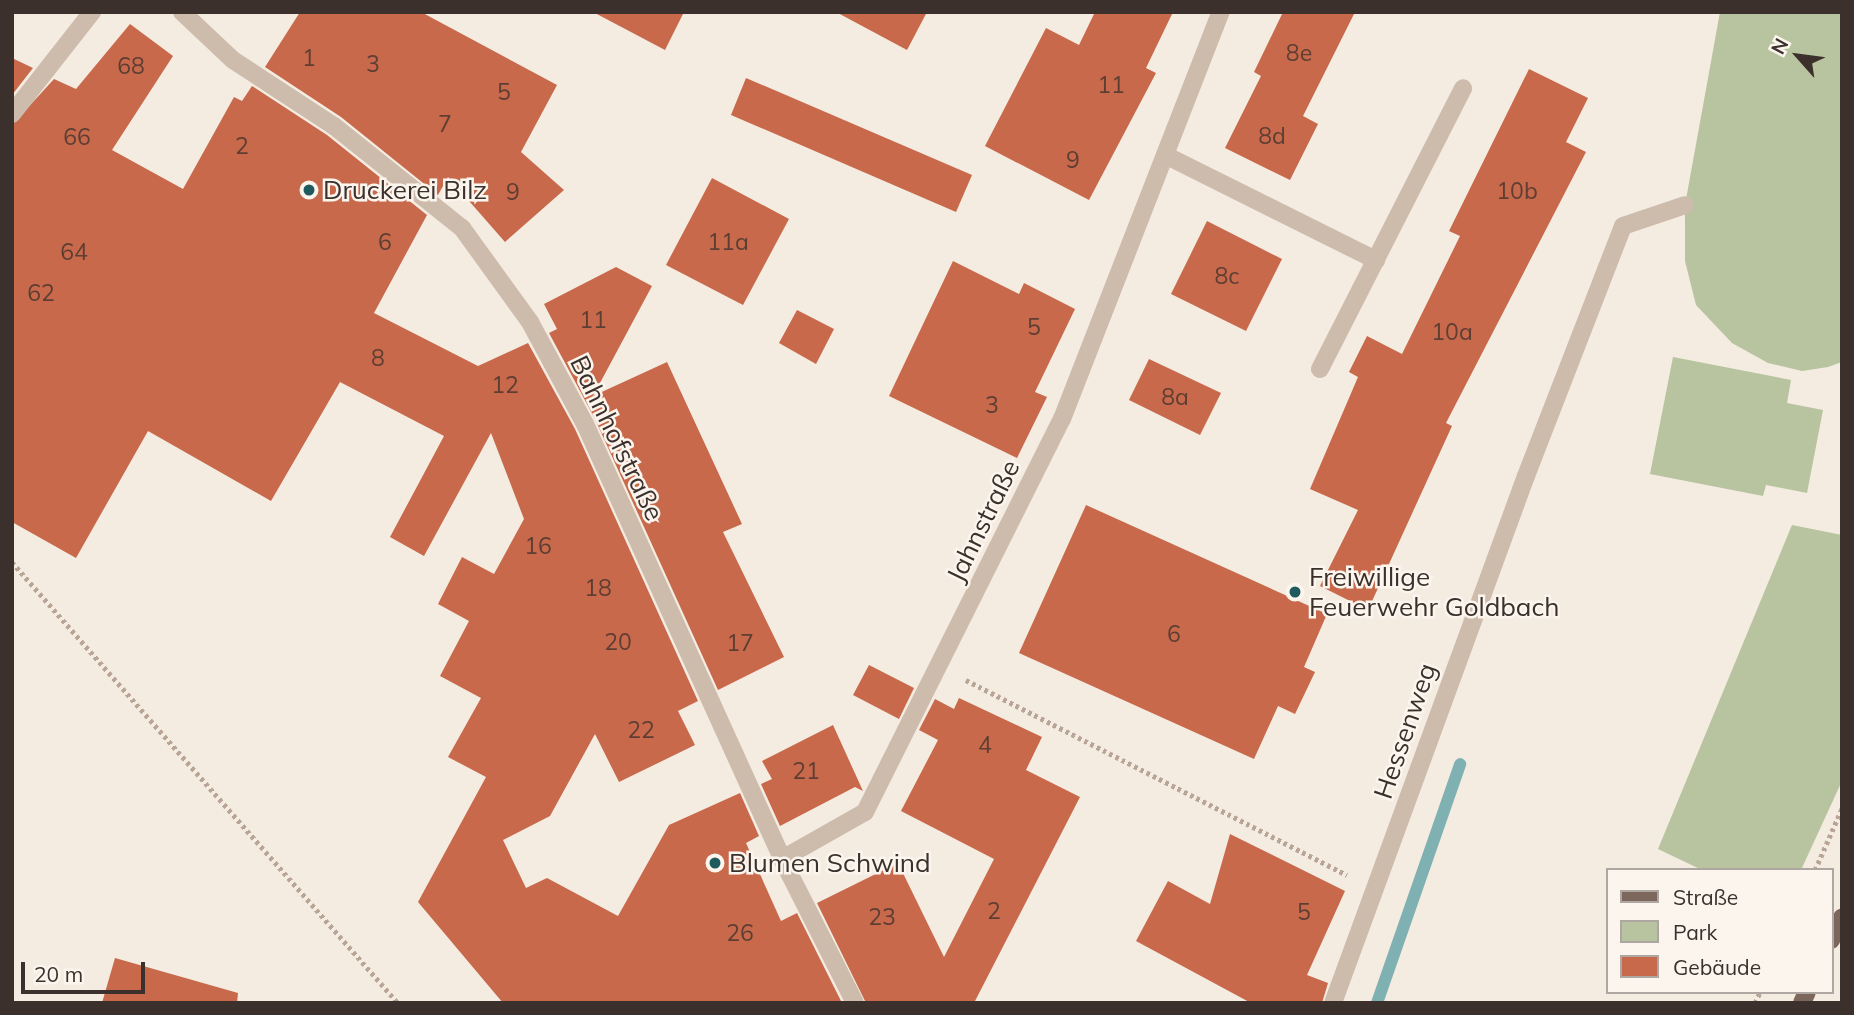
<!DOCTYPE html>
<html>
<head>
<meta charset="utf-8">
<style>
	body { margin:0 }
	#map { position:relative; width:1854px; height:1015px; overflow:hidden; background:#f4ebe1; font-family:Mulish,sans-serif }
	div>[style] { position:absolute }
	.green>* { inset:0; background:#b8c4a0 }
	.stream>* { height:12px; margin:-6px; padding:0 6px; transform-origin:6px; border-radius:6px; background:#7fb0b2 }
	.building>* { inset:0; background:#c8694b }
	.path>* { height:4.5px; margin-top:-2.25px; transform-origin:0; background:repeating-linear-gradient(90deg,#b9a596 0 3.5px,transparent 0 7px) }
	.service>* { height:18px; margin:-9px; padding:0 9px; transform-origin:9px; border-radius:9px; background:#cdbbac }
	.minor>* { height:18px; margin:-9px; padding:0 9px; transform-origin:9px; border-radius:9px; background:#cdbbac }
	.tertiary>* { height:18px; margin:-9px; padding:0 9px; transform-origin:9px; border-radius:9px; background:#cdbbac }
	.primary>* { height:18px; margin:-9px; padding:0 9px; transform-origin:9px; border-radius:9px; background:#7d675c }
	.dots>* { width:19px; height:19px; translate:-50% -50%; box-sizing:border-box; border:4px solid #fbf5ee; border-radius:50% }
	span { translate:-50% -50%; white-space:nowrap; text-align:center; line-height:1.15; -webkit-text-stroke:5px #fbf5ee; paint-order:stroke }
	.number-label { font-size:23px; color:#5e3e33 }
	.number-label span { -webkit-text-stroke-width:0 }
	.poi-label { font-size:26px; color:#3b302b }
	.left { translate:0 -50%; text-align:left }
	.street-label { font-size:26px; color:#3b302b }
	.frame { position:absolute; inset:0; border:14px solid #3b302b; pointer-events:none }
	.legend { position:absolute; left:1606px; top:868px; width:228px; height:126px; box-sizing:border-box; background:#fbf5ee; border:2px solid #aea6a0; margin:0; padding:9px 12px; list-style:none; font-size:21px; color:#3b302b }
	.legend li { display:flex; align-items:center; gap:14px; height:35px }
	.legend b { width:35px; border:2px solid #aea6a0 }
	.north { position:absolute; left:1763px; top:21px; width:70px; height:70px; -webkit-text-stroke:5px #fbf5ee; paint-order:stroke; rotate:298deg; font-size:19px; font-weight:700; line-height:28px; text-align:center; color:#3b302b }
	.north::after { content:''; display:block; margin:auto; width:24px; height:32px; background:#3b302b; clip-path:polygon(50% 0,100% 100%,50% 72%,0 100%) }
	.scale { position:absolute; left:21px; top:962px; width:124px; height:32px; box-sizing:border-box; border:4px solid #3b302b; border-top:0; padding-left:9px; font-size:21px; line-height:24px; white-space:nowrap; color:#3b302b; -webkit-text-stroke:5px #fbf5ee; paint-order:stroke }
</style>
</head>
<body>
<div id="map">
	<div class="green">
		<div style="clip-path:polygon(1720px 12px,1842px 12px,1842px 362px,1828px 367px,1802px 371px,1768px 363px,1732px 343px,1696px 305px,1685px 261px,1685px 205px)"></div>
		<div style="clip-path:polygon(1673px 357px,1791px 380px,1787px 403px,1823px 410px,1807px 493px,1766px 485px,1763px 496px,1650px 474px)"></div>
		<div style="clip-path:polygon(1792px 525px,1842px 535px,1842px 781px,1801px 870px,1702px 870px,1658px 849px)"></div>
	</div>
	<div class="stream">
		<div style="left:1377px;top:1003px;width:253px;rotate:-70.8deg"></div>
	</div>
	<div class="building">
		<div style="clip-path:polygon(300px 12px,421px 12px,557px 85px,521px 152px,564px 190px,505px 242px,448px 177px,438px 195px,341px 117px,265px 67px)"></div>
		<div style="clip-path:polygon(593px 12px,684px 12px,665px 50px)"></div>
		<div style="clip-path:polygon(836px 12px,927px 12px,907px 50px)"></div>
		<div style="clip-path:polygon(1095px 12px,1173px 12px,1146px 68px,1156px 73px,1089px 200px,985px 146px,1046px 28px,1079px 45px)"></div>
		<div style="clip-path:polygon(1283px 12px,1355px 12px,1303px 116px,1318px 124px,1290px 180px,1225px 148px,1261px 76px,1254px 72px)"></div>
		<div style="clip-path:polygon(130px 24px,173px 56px,112px 150px,183px 189px,234px 97px,242px 101px,252px 86px,327px 135px,427px 215px,374px 313px,478px 366px,528px 343px,575px 429px,698px 701px,678px 711px,695px 745px,619px 782px,595px 734px,550px 816px,503px 840px,526px 888px,547px 878px,618px 916px,669px 825px,740px 793px,759px 836px,746px 843px,781px 921px,797px 913px,842px 1003px,503px 1003px,418px 902px,486px 777px,448px 757px,481px 698px,440px 676px,469px 621px,438px 604px,462px 557px,494px 574px,524px 519px,491px 433px,424px 556px,390px 537px,444px 436px,340px 382px,271px 501px,148px 431px,76px 558px,12px 522px,12px 125px,54px 79px,76px 89px)"></div>
		<div style="clip-path:polygon(12px 58px,33px 68px,12px 95px)"></div>
		<div style="clip-path:polygon(1529px 69px,1588px 98px,1566px 142px,1586px 152px,1446px 423px,1452px 426px,1368px 610px,1320px 586px,1358px 510px,1310px 489px,1358px 377px,1349px 372px,1367px 336px,1402px 354px,1460px 236px,1449px 231px)"></div>
		<div style="clip-path:polygon(746px 78px,972px 175px,956px 212px,731px 115px)"></div>
		<div style="clip-path:polygon(712px 178px,789px 219px,743px 305px,666px 265px)"></div>
		<div style="clip-path:polygon(1207px 221px,1282px 259px,1246px 331px,1171px 294px)"></div>
		<div style="clip-path:polygon(953px 261px,1019px 294px,1024px 283px,1075px 309px,1035px 392px,1047px 397px,1017px 458px,889px 396px)"></div>
		<div style="clip-path:polygon(616px 267px,652px 286px,593px 396px,667px 362px,742px 524px,723px 532px,784px 657px,718px 690px,595px 419px,549px 333px,557px 329px,544px 304px)"></div>
		<div style="clip-path:polygon(797px 310px,834px 329px,816px 364px,779px 343px)"></div>
		<div style="clip-path:polygon(1149px 359px,1221px 393px,1200px 435px,1129px 400px)"></div>
		<div style="clip-path:polygon(1086px 505px,1327px 614px,1304px 667px,1315px 672px,1295px 714px,1278px 706px,1254px 759px,1019px 653px)"></div>
		<div style="clip-path:polygon(869px 665px,914px 688px,899px 719px,853px 695px)"></div>
		<div style="clip-path:polygon(959px 698px,1042px 737px,1026px 770px,1080px 797px,974px 1003px,866px 1003px,817px 903px,898px 863px,944px 957px,994px 859px,901px 811px,938px 740px,919px 730px,935px 699px,954px 709px)"></div>
		<div style="clip-path:polygon(833px 725px,863px 791px,855px 787px,780px 826px,761px 784px,772px 779px,762px 761px)"></div>
		<div style="clip-path:polygon(1230px 834px,1345px 891px,1307px 975px,1328px 983px,1322px 1003px,1251px 1003px,1136px 941px,1168px 881px,1210px 904px)"></div>
		<div style="clip-path:polygon(115px 958px,238px 993px,237px 1003px,102px 1003px)"></div>
	</div>
	<div class="path">
		<div style="left:12px;top:562px;width:586px;rotate:48.8deg"></div>
		<div style="left:966px;top:680px;width:428px;rotate:27.1deg"></div>
		<div style="left:1815px;top:870px;width:68px;rotate:-66.5deg"></div>
		<div style="left:1755px;top:1003px;width:12px;rotate:-66deg"></div>
	</div>
	<div class="service">
		<div style="left:1320px;top:369px;width:315px;rotate:-63deg"></div>
		<div style="left:1526px;top:476px;width:268px;rotate:-68.8deg"></div>
		<div style="left:1623px;top:226px;width:65px;rotate:-18.7deg"></div>
	</div>
	<div class="minor">
		<div style="left:12px;top:114px;width:130px;rotate:-51.9deg"></div>
		<div style="left:1165px;top:155px;width:236px;rotate:26.5deg"></div>
		<div style="left:782px;top:859px;width:95px;rotate:-29.5deg"></div>
		<div style="left:865px;top:812px;width:440px;rotate:-63.4deg"></div>
		<div style="left:1062px;top:419px;width:437px;rotate:-68.7deg"></div>
		<div style="left:1333px;top:1003px;width:561px;rotate:-69.89deg"></div>
	</div>
	<div class="tertiary">
		<div style="left:182px;top:12px;width:70px;rotate:43.3deg"></div>
		<div style="left:233px;top:60px;width:121px;rotate:33.2deg"></div>
		<div style="left:334px;top:126px;width:164px;rotate:38.6deg"></div>
		<div style="left:462px;top:228px;width:116px;rotate:54.1deg"></div>
		<div style="left:530px;top:322px;width:116px;rotate:61.7deg"></div>
		<div style="left:585px;top:424px;width:478px;rotate:65.6deg"></div>
		<div style="left:782px;top:859px;width:161px;rotate:63.1deg"></div>
	</div>
	<div class="primary">
		<div style="left:1831px;top:940px;width:25px;rotate:-64deg"></div>
		<div style="left:1802px;top:1003px;width:12px;rotate:-66deg"></div>
	</div>
	<div class="dots">
		<div style="left:309px;top:190px;background:#1f5a5e"></div>
		<div style="left:1295px;top:592px;background:#1f5a5e"></div>
		<div style="left:715px;top:863px;background:#1f5a5e"></div>
	</div>
	<div class="number-label">
		<span style="left:1299px;top:53px">8e</span>
		<span style="left:309px;top:58px">1</span>
		<span style="left:373px;top:64px">3</span>
		<span style="left:131px;top:66px">68</span>
		<span style="left:1111px;top:85px">11</span>
		<span style="left:504px;top:92px">5</span>
		<span style="left:445px;top:124px">7</span>
		<span style="left:1272px;top:136px">8d</span>
		<span style="left:77px;top:137px">66</span>
		<span style="left:242px;top:146px">2</span>
		<span style="left:1073px;top:160px">9</span>
		<span style="left:1517px;top:191px">10b</span>
		<span style="left:513px;top:192px">9</span>
		<span style="left:385px;top:242px">6</span>
		<span style="left:728px;top:242px">11a</span>
		<span style="left:74px;top:252px">64</span>
		<span style="left:1227px;top:276px">8c</span>
		<span style="left:41px;top:293px">62</span>
		<span style="left:593px;top:320px">11</span>
		<span style="left:1034px;top:327px">5</span>
		<span style="left:1452px;top:332px">10a</span>
		<span style="left:378px;top:358px">8</span>
		<span style="left:505px;top:385px">12</span>
		<span style="left:1175px;top:397px">8a</span>
		<span style="left:992px;top:405px">3</span>
		<span style="left:538px;top:546px">16</span>
		<span style="left:598px;top:588px">18</span>
		<span style="left:1174px;top:634px">6</span>
		<span style="left:618px;top:642px">20</span>
		<span style="left:740px;top:643px">17</span>
		<span style="left:641px;top:730px">22</span>
		<span style="left:985px;top:745px">4</span>
		<span style="left:806px;top:771px">21</span>
		<span style="left:994px;top:911px">2</span>
		<span style="left:1304px;top:912px">5</span>
		<span style="left:882px;top:917px">23</span>
		<span style="left:740px;top:933px">26</span>
	</div>
	<div class="poi-label">
		<span class="left" style="left:323px;top:190px">Druckerei Bilz</span>
		<span class="left" style="left:1309px;top:592px">Freiwillige<br>Feuerwehr Goldbach</span>
		<span class="left" style="left:729px;top:863px">Blumen Schwind</span>
	</div>
	<div class="street-label">
		<span style="left:617px;top:438px;rotate:64deg">Bahnhofstraße</span>
		<span style="left:983px;top:521px;rotate:-64deg">Jahnstraße</span>
		<span style="left:1405px;top:731px;rotate:-71deg">Hessenweg</span>
	</div>
	<div class="frame"></div>
	<ul class="legend">
	<li><b style="height:9px;background:#7d675c"></b>Straße</li>
	<li><b style="height:19px;background:#b8c4a0"></b>Park</li>
	<li><b style="height:19px;background:#c8694b"></b>Gebäude</li>
	</ul>
	<div class="north">N</div>
	<div class="scale">20 m</div>
</div>
</body>
</html>
